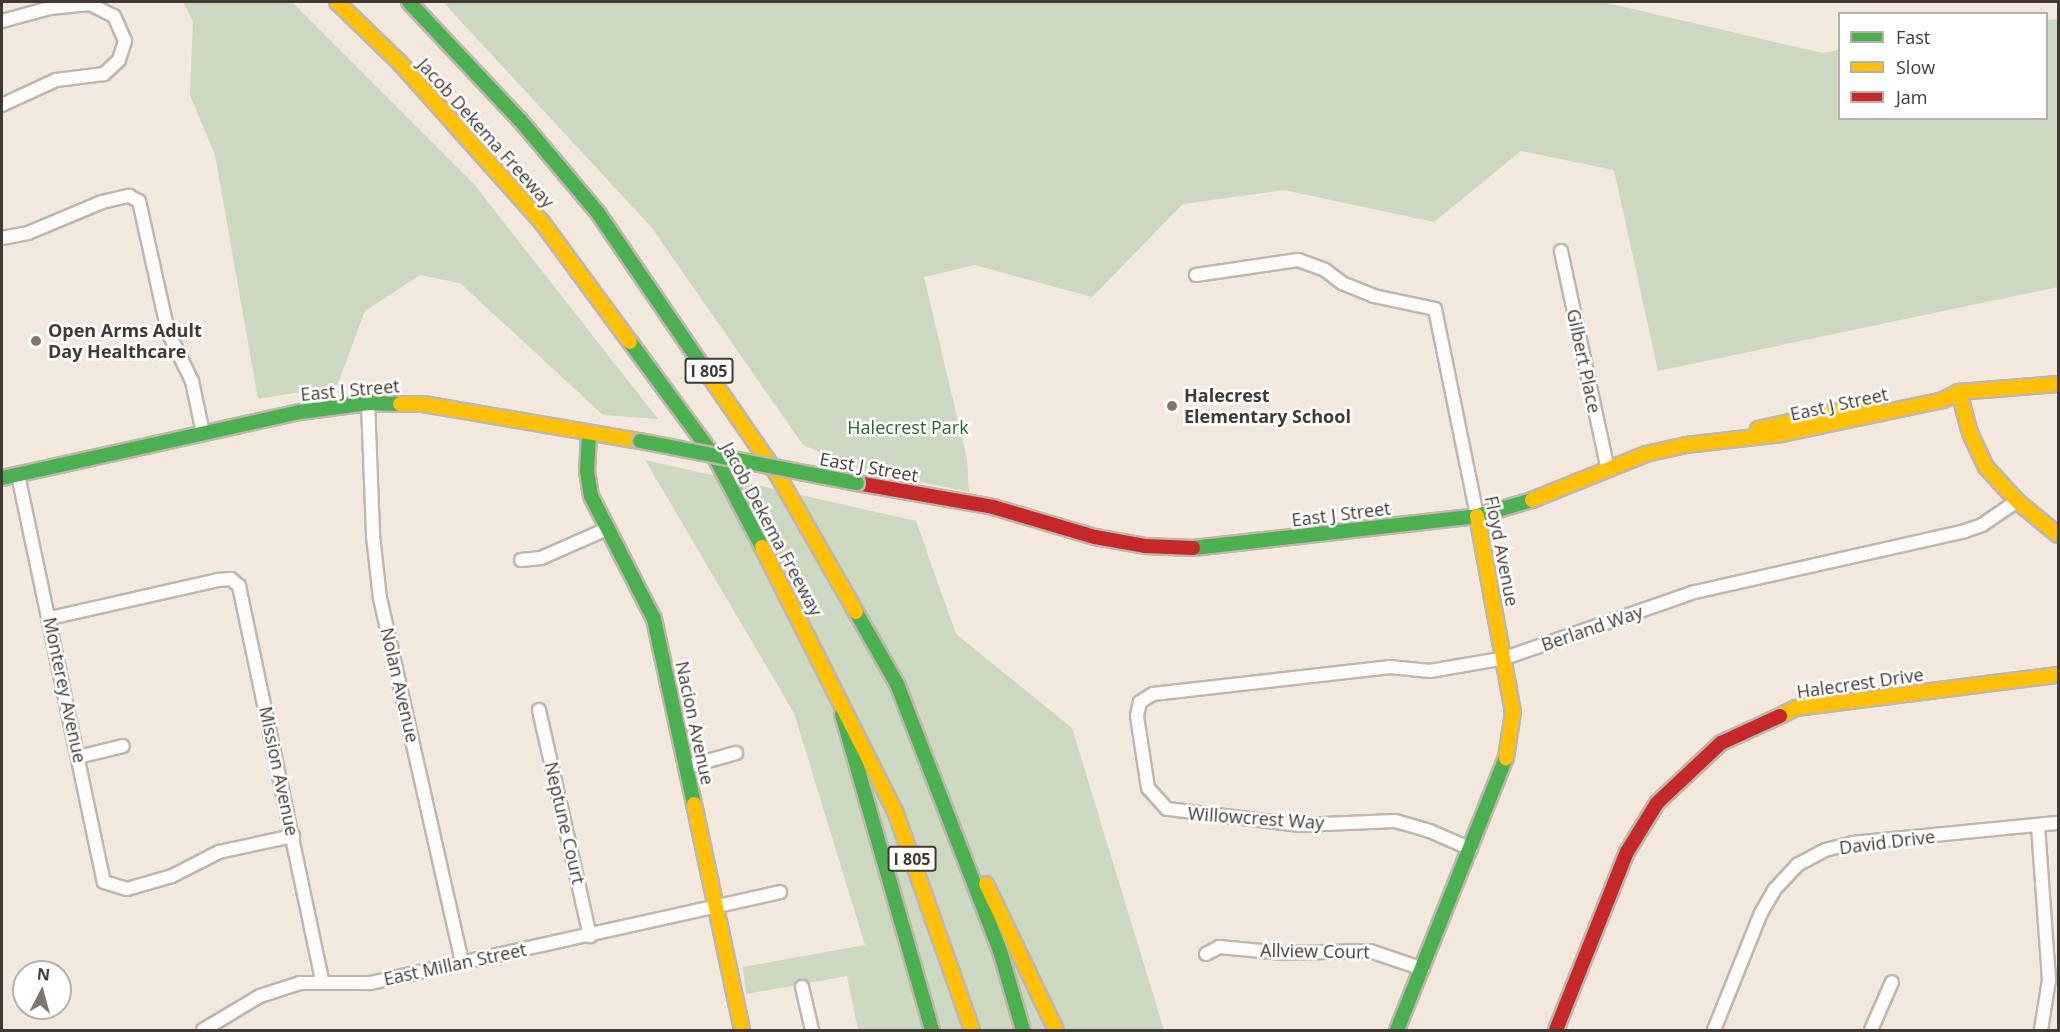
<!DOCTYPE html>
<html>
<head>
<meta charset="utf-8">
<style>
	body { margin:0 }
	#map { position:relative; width:2060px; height:1032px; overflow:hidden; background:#f3e8dd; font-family:"Open Sans",sans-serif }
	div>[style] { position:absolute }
	.green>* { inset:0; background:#ccd8c1 }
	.roads { filter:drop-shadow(2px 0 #bfb6ad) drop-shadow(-2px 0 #bfb6ad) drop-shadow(0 2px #bfb6ad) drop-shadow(0 -2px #bfb6ad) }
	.street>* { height:12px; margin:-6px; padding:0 6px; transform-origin:6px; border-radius:6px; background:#fdfcfa }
	.fast>* { height:14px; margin:-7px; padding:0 7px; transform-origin:7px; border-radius:7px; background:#4caf50 }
	.slow>* { height:14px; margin:-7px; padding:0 7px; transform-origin:7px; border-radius:7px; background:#ffc107 }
	.jam>* { height:14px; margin:-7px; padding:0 7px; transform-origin:7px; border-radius:7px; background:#c62828 }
	.bridges { filter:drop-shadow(2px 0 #bfb6ad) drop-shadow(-2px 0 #bfb6ad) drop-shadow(0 2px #bfb6ad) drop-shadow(0 -2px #bfb6ad) }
	.fast-bridge>* { height:14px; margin:-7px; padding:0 7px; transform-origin:7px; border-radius:7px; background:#4caf50 }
	.dots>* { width:16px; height:16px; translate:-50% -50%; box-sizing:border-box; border:3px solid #fff; border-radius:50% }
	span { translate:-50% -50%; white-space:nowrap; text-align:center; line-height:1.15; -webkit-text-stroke:5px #fff; paint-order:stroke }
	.shield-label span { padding:2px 4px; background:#fff; border:2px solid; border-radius:4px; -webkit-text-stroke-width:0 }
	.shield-label { font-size:16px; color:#423932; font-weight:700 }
	.street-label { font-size:18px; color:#423932 }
	.poi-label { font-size:18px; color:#423932; font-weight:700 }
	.left { translate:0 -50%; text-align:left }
	.park-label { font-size:18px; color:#2d632c }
	.frame { position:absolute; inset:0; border:3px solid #423932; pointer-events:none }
	.legend { position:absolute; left:1838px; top:12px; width:210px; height:108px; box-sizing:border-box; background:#fff; border:2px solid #b3b0ad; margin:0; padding:8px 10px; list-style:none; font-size:18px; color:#423932 }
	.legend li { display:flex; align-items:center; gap:12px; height:30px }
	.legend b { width:30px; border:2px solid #b3b0ad }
	.north { position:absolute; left:12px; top:960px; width:60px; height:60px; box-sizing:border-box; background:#fff; border:2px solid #b3b0ad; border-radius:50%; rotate:6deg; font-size:16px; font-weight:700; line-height:24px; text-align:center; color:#423932 }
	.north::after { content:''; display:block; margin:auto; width:21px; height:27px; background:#80766e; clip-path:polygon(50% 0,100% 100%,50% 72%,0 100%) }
</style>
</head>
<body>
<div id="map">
	<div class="green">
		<div style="clip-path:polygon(183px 2px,292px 2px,473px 183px,658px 419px,603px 415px,460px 283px,420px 275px,365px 311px,337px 386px,258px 399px,215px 155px,190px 95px,193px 21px)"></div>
		<div style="clip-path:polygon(443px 2px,1603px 2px,1822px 53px,1839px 50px,1840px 118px,2046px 118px,2047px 20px,2058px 19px,2058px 287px,1658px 371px,1614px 170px,1521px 151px,1434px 222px,1284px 190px,1183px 204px,1092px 297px,975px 265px,924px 277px,967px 459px,969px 492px,858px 469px,803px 445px,652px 228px)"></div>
		<div style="clip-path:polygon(645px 460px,916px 521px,956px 634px,1072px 728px,1164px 1030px,858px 1030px,847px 976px,746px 994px,743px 967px,865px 945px,794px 713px)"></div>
	</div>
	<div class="roads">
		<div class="street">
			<div style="left:2px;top:21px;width:50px;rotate:-15.2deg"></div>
			<div style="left:50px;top:8px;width:40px;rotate:-5.7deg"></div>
			<div style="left:90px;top:4px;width:27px;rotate:27deg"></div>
			<div style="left:114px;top:16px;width:27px;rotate:66deg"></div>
			<div style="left:125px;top:41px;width:20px;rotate:108deg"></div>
			<div style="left:119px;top:60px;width:21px;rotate:137deg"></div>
			<div style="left:104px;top:74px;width:48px;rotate:172.9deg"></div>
			<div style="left:56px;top:80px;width:60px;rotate:155.2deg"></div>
			<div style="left:2px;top:238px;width:26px;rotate:-11deg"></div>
			<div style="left:28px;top:233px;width:80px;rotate:-22.7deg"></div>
			<div style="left:102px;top:202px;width:28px;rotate:-13deg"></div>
			<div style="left:129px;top:196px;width:11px;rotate:27deg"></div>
			<div style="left:139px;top:201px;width:134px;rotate:77.5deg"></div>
			<div style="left:168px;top:332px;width:55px;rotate:63.9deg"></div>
			<div style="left:192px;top:381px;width:53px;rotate:78.1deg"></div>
			<div style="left:1561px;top:251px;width:224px;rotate:77.9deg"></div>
			<div style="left:1196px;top:275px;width:103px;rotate:-8.4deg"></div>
			<div style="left:1298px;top:260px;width:29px;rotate:20deg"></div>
			<div style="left:1325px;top:270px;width:21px;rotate:37deg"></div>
			<div style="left:1342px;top:283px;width:35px;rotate:22deg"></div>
			<div style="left:1374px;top:296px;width:62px;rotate:12deg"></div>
			<div style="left:1435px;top:309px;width:211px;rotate:78.5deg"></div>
			<div style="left:368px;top:403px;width:133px;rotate:87.8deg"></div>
			<div style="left:373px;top:536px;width:62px;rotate:83.6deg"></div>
			<div style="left:380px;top:598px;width:373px;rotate:77.3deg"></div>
			<div style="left:18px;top:475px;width:416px;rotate:78.1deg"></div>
			<div style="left:104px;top:882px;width:24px;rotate:17deg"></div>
			<div style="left:127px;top:889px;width:47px;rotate:-16.1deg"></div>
			<div style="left:172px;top:876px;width:53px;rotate:-27.1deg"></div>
			<div style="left:219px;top:852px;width:76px;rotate:-12.2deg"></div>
			<div style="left:521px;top:560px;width:20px;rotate:-6deg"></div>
			<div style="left:541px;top:558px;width:72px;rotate:-23.7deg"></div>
			<div style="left:50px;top:618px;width:172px;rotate:-12.7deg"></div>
			<div style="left:218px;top:580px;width:13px;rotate:-4deg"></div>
			<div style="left:231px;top:579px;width:11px;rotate:41deg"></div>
			<div style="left:239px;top:586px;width:404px;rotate:78.1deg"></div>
			<div style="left:539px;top:710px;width:232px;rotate:77.3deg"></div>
			<div style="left:78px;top:757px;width:46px;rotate:-13.7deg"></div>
			<div style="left:686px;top:767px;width:52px;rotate:-15.6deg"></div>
			<div style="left:2038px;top:826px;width:154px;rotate:85.9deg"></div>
			<div style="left:2049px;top:980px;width:51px;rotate:99.1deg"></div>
			<div style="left:1471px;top:849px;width:45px;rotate:-156.3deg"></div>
			<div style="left:1430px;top:831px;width:36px;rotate:-164deg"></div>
			<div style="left:1395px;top:821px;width:95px;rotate:177.6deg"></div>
			<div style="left:1300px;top:825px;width:134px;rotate:-173.1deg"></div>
			<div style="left:1167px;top:809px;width:28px;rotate:-132deg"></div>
			<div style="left:1148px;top:788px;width:73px;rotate:-98.7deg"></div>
			<div style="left:1137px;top:716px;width:14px;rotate:-78deg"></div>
			<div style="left:1140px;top:702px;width:15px;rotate:-32deg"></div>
			<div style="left:1153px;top:694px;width:239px;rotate:-6.5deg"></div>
			<div style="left:1390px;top:667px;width:40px;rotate:5.7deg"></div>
			<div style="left:1430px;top:671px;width:76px;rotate:-9.8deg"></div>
			<div style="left:1505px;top:658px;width:201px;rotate:-19.2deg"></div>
			<div style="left:1695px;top:592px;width:277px;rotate:-12.7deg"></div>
			<div style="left:1965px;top:531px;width:18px;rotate:-19deg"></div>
			<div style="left:1982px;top:525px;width:42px;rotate:-34.4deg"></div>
			<div style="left:1206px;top:954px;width:15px;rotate:-28deg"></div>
			<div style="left:1219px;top:947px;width:64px;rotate:5.4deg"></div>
			<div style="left:1283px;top:953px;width:87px;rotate:-1.3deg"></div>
			<div style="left:1370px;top:951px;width:56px;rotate:18.8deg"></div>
			<div style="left:802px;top:987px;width:44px;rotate:76.9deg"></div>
			<div style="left:203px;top:1030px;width:66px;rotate:-30.8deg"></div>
			<div style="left:260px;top:996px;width:42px;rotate:-18deg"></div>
			<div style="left:300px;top:983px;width:70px"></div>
			<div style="left:370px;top:983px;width:420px;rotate:-12.5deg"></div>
			<div style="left:1714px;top:1030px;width:126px;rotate:-68.1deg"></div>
			<div style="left:1761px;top:913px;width:28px;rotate:-60deg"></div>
			<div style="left:1775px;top:889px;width:33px;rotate:-47deg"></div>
			<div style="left:1797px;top:865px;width:32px;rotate:-28deg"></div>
			<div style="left:1825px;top:850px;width:29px;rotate:-14deg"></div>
			<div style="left:1853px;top:843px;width:206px;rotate:-5.6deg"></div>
			<div style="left:1871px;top:1030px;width:52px;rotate:-66.4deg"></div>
		</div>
		<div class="fast">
			<div style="left:409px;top:2px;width:162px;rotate:46.8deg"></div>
			<div style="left:520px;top:120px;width:121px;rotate:50deg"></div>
			<div style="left:598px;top:213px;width:199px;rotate:55.7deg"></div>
			<div style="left:630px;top:342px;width:145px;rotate:53.7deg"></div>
			<div style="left:716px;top:459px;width:99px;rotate:62.4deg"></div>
			<div style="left:589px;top:434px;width:37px;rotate:93deg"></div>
			<div style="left:587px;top:471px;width:25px;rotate:81deg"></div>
			<div style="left:591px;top:496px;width:138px;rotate:62.9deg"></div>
			<div style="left:654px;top:619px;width:189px;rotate:77.8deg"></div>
			<div style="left:2px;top:478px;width:305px;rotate:-12.5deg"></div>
			<div style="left:300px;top:412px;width:69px;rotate:-7.5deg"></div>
			<div style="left:368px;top:403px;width:32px;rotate:2deg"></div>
			<div style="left:1193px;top:548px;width:286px;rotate:-6.4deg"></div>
			<div style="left:1477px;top:516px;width:57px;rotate:-16.2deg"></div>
			<div style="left:856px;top:612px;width:83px;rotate:60.3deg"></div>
			<div style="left:897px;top:684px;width:286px;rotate:68.9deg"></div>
			<div style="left:1000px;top:951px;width:82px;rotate:73.8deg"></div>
			<div style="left:842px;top:714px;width:329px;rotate:74.1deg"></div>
			<div style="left:1397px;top:1030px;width:293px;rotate:-68.2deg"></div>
		</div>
		<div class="slow">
			<div style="left:337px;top:2px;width:88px;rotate:44.1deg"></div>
			<div style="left:400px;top:63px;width:212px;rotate:48.3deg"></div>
			<div style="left:541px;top:221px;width:150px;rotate:53.7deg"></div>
			<div style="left:710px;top:377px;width:118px;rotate:55.4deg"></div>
			<div style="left:777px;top:474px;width:159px;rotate:60.2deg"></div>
			<div style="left:1959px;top:392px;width:42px;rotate:75deg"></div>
			<div style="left:1970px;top:433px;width:38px;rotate:65deg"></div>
			<div style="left:1986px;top:467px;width:46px;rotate:47.6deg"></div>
			<div style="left:2017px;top:501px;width:53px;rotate:39.7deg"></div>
			<div style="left:400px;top:404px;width:23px"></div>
			<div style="left:423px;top:404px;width:220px;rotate:9.7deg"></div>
			<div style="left:1758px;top:429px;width:119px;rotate:-12.6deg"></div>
			<div style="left:1532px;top:500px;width:123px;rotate:-22deg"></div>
			<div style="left:1646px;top:454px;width:41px;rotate:-12.7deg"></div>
			<div style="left:1686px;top:445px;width:97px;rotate:-6.5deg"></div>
			<div style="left:1782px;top:434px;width:165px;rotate:-11.9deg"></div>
			<div style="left:1943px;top:400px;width:18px;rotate:-27deg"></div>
			<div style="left:1959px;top:392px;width:99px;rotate:-4.6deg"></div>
			<div style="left:1477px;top:516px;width:199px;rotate:79.6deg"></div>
			<div style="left:1513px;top:712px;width:47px;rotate:98.7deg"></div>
			<div style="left:762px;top:547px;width:296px;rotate:63.3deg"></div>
			<div style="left:895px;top:811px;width:232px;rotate:70.6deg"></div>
			<div style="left:1780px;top:716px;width:18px;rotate:-27deg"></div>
			<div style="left:1796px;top:708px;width:264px;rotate:-7.2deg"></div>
			<div style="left:694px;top:804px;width:231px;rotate:78deg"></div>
			<div style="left:986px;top:884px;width:162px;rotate:64.4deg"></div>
		</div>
		<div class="jam">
			<div style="left:857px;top:483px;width:138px;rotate:10deg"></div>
			<div style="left:993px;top:507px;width:106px;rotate:16.4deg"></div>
			<div style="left:1095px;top:537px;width:52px;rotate:10deg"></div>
			<div style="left:1146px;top:546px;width:47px;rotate:2.4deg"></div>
			<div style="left:1556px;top:1030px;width:192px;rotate:-68.3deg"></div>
			<div style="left:1627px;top:852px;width:57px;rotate:-58.5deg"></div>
			<div style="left:1657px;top:803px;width:88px;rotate:-43.2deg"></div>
			<div style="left:1721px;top:743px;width:65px;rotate:-24.6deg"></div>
		</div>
	</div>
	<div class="bridges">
		<div class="fast-bridge">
			<div style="left:640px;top:441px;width:221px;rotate:11deg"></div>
		</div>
	</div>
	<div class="dots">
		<div style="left:36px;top:341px;background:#80766e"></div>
		<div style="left:1172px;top:406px;background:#80766e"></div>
	</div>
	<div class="shield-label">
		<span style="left:709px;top:371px">I 805</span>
		<span style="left:912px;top:859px">I 805</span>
	</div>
	<div class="street-label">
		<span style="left:486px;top:133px;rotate:48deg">Jacob Dekema Freeway</span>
		<span style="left:1584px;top:361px;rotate:78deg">Gilbert Place</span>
		<span style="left:350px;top:390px;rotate:-5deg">East J Street</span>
		<span style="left:1839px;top:404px;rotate:-12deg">East J Street</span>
		<span style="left:869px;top:467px;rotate:10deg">East J Street</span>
		<span style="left:1341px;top:514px;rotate:-7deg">East J Street</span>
		<span style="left:772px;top:529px;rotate:62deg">Jacob Dekema Freeway</span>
		<span style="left:1502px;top:551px;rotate:79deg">Floyd Avenue</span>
		<span style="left:1592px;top:628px;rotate:-19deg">Berland Way</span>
		<span style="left:1860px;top:683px;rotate:-8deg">Halecrest Drive</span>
		<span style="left:400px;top:685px;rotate:77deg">Nolan Avenue</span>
		<span style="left:65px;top:690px;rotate:78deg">Monterey Avenue</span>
		<span style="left:695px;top:723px;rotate:78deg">Nacion Avenue</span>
		<span style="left:279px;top:771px;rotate:78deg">Mission Avenue</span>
		<span style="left:1256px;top:818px;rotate:4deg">Willowcrest Way</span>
		<span style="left:565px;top:823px;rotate:77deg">Neptune Court</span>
		<span style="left:1887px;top:842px;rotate:-7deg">David Drive</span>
		<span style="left:1315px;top:951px;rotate:1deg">Allview Court</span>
		<span style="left:455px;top:964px;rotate:-12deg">East Millan Street</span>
	</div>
	<div class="poi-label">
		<span class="left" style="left:48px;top:341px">Open Arms Adult<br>Day Healthcare</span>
		<span class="left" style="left:1184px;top:406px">Halecrest<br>Elementary School</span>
	</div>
	<div class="park-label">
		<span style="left:908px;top:427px">Halecrest Park</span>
	</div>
	<div class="frame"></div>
	<ul class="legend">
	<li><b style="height:8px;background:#4caf50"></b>Fast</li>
	<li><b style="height:8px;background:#ffc107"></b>Slow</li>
	<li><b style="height:8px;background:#c62828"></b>Jam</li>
	</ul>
	<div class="north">N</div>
</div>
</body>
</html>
